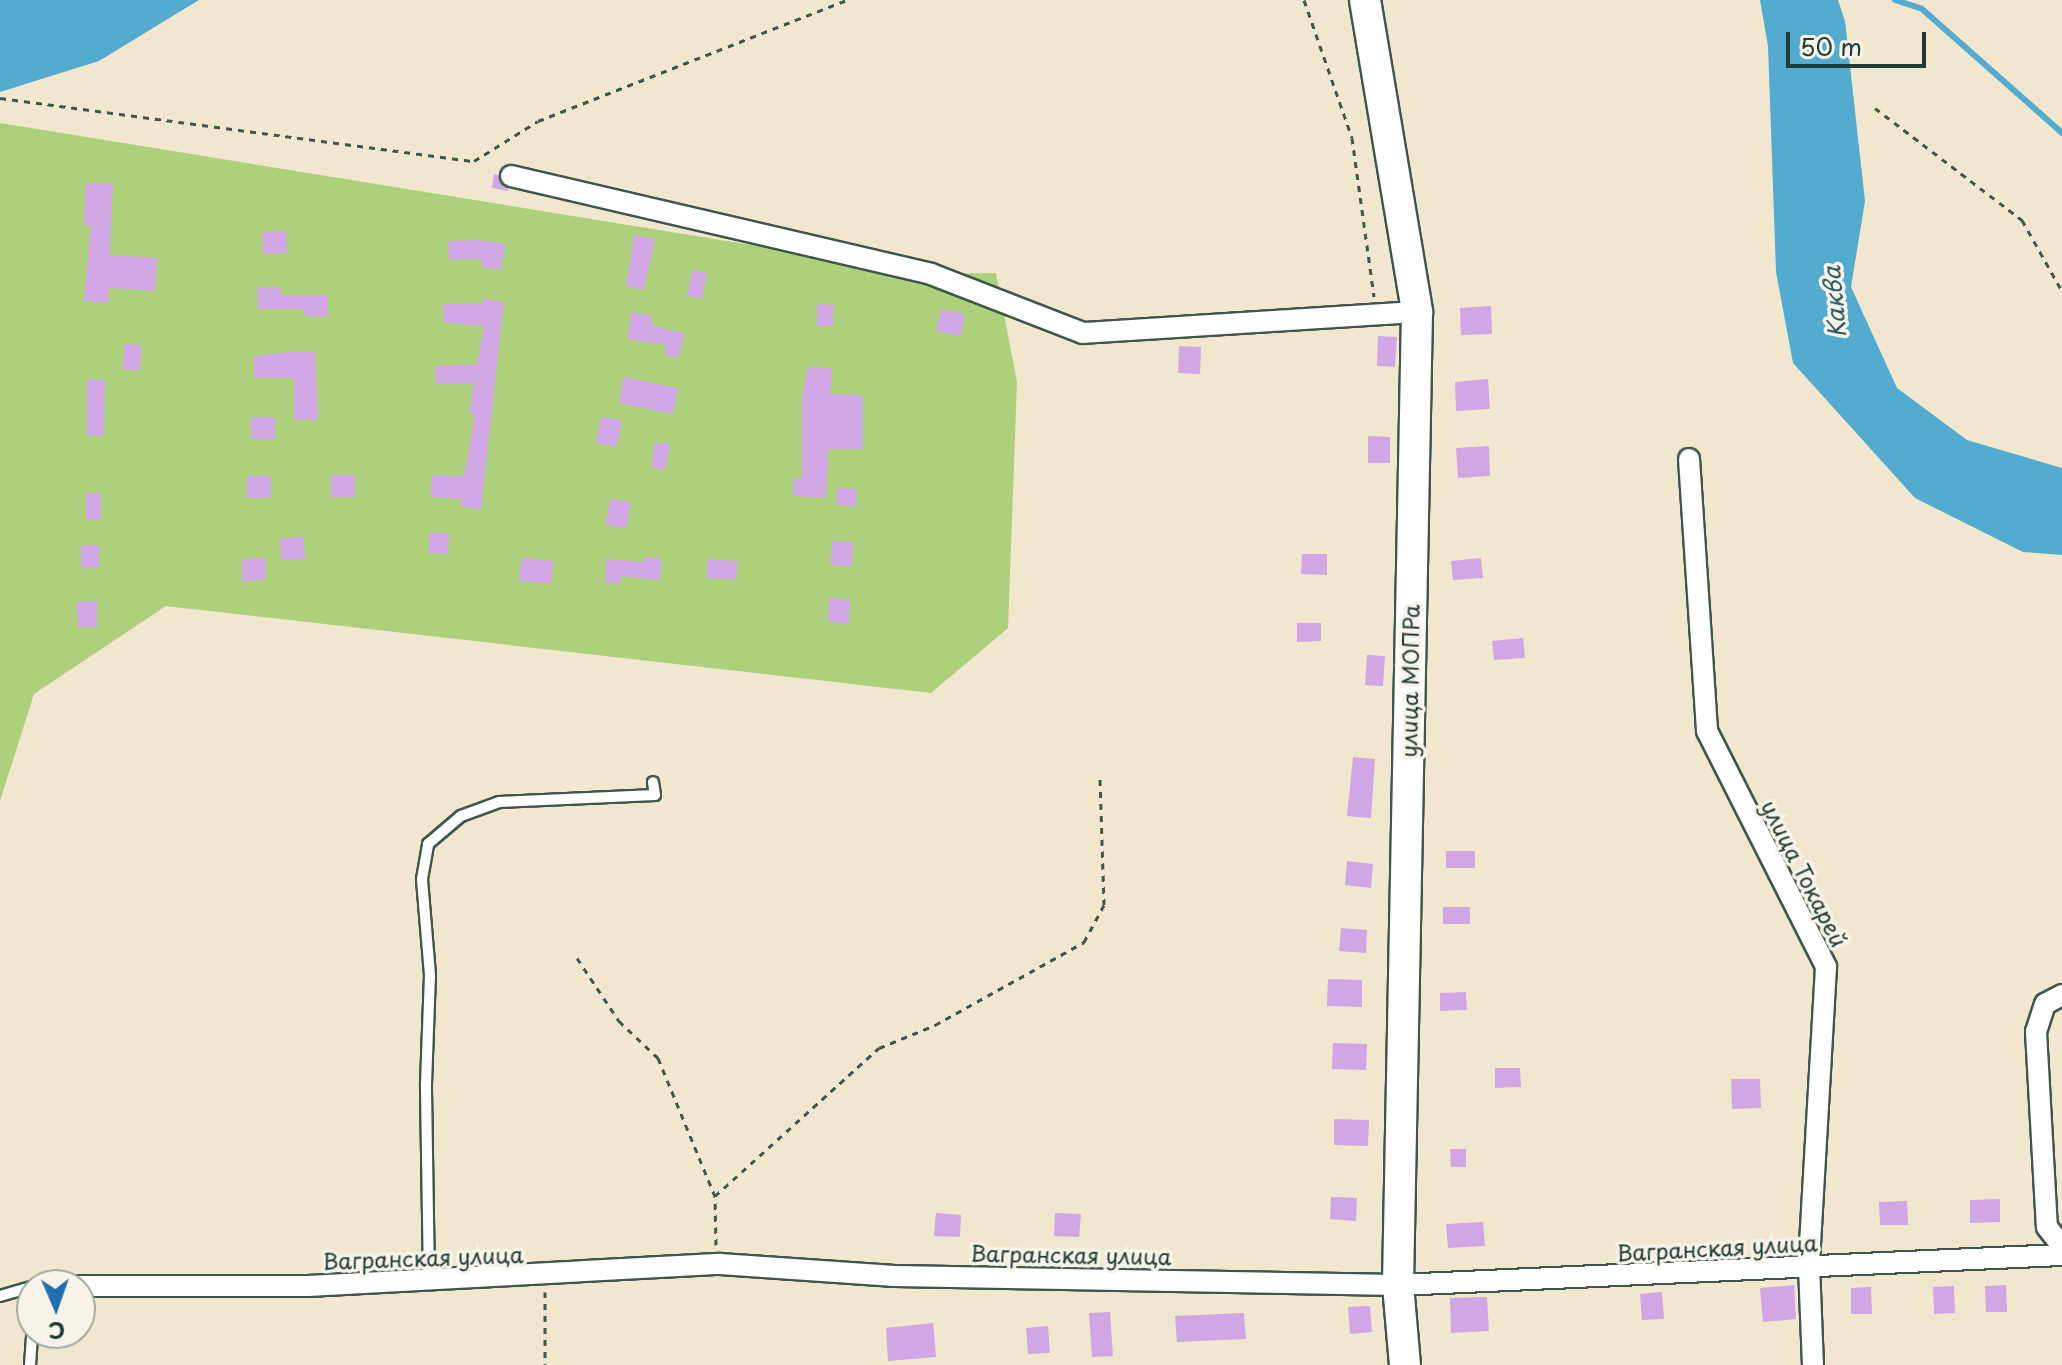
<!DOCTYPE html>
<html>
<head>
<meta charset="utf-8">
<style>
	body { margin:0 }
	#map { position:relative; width:2062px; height:1365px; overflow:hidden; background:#f0e7ce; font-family:"Playpen Sans",sans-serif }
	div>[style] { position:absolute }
	.green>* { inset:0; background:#acd17a }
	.water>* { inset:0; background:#53acd0 }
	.stream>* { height:6px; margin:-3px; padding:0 3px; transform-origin:3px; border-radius:3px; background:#53acd0 }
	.building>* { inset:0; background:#d0a7e4 }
	.path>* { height:3px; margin-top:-1.5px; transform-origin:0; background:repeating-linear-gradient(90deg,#3e564b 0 6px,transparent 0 12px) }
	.roads { filter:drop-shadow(2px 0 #3e564b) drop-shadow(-2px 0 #3e564b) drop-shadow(0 2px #3e564b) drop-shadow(0 -2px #3e564b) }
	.service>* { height:10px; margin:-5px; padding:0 5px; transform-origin:5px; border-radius:5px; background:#fff }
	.minor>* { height:20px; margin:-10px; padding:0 10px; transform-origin:10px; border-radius:10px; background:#fff }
	.secondary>* { height:30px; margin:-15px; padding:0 15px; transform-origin:15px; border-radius:15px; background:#fff }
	span { translate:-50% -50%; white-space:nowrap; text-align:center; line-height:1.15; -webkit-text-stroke:7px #f7f3e8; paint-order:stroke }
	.street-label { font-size:22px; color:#1f3d34 }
	.water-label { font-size:24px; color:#2f5e63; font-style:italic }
	.north { position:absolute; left:16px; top:1269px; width:80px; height:80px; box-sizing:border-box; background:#f7f3e8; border:2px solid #a1aaa0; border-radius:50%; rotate:178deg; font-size:22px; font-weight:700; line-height:32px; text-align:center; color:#1f3d34 }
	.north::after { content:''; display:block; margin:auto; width:28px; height:36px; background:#1f6fb2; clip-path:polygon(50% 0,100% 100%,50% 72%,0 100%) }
	.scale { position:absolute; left:1786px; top:32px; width:140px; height:36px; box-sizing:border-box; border:4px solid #1f3d34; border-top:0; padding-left:10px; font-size:24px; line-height:28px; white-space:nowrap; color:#1f3d34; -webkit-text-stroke:6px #f7f3e8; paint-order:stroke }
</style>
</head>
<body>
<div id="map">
	<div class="green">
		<div style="clip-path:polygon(0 123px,930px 274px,996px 273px,1017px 382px,1008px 628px,931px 693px,166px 606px,34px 694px,0 801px)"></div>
	</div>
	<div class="water">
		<div style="clip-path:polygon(0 0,199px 0,99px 61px,0 92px)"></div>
		<div style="clip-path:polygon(1760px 0,1838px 0,1845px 21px,1865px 201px,1851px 287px,1897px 388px,1967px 440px,2062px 468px,2062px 555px,2023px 552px,1915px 498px,1793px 363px,1776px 272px,1768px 46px)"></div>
	</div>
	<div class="stream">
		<div style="left:1895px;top:0;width:28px;rotate:18deg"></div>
		<div style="left:1922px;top:9px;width:187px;rotate:41.5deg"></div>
	</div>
	<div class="building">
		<div style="clip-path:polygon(494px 174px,498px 175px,509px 191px,492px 188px)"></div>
		<div style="clip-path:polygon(86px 183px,113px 183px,110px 255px,157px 258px,155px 291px,109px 288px,108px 303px,84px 301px,91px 225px,84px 225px)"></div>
		<div style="clip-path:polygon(287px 231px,287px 253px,263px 254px,263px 232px)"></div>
		<div style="clip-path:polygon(634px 235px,655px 239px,644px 290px,626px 286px)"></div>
		<div style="clip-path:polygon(481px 240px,506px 244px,501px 270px,481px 267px,482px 259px,449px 260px,448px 241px)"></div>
		<div style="clip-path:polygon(692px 270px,707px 273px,702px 299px,687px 296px)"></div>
		<div style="clip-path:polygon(257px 287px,281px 287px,281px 295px,328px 295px,328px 317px,305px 316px,304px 309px,258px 309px)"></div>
		<div style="clip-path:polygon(483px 298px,504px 302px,481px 510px,461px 506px,462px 499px,431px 497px,432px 475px,464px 476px,475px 415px,469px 414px,474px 383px,436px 384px,435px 366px,477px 364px,484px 326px,444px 323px,443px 304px,483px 303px)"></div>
		<div style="clip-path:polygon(817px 304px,834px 305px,833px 326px,817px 326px)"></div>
		<div style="clip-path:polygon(1491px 306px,1492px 334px,1461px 335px,1460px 308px)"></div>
		<div style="clip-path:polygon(941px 309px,965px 314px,961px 336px,936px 331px)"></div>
		<div style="clip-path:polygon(632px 312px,652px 316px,651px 326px,684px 333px,679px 358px,664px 355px,666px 345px,627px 339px)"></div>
		<div style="clip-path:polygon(1378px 336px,1397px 337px,1395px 367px,1377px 366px)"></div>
		<div style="clip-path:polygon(124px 344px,141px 345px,140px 370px,123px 370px)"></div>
		<div style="clip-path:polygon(1179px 346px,1201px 347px,1200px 374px,1178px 373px)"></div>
		<div style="clip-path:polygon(291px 352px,315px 352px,318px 420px,294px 420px,294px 378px,254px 378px,254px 356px)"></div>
		<div style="clip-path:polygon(808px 367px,832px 368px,831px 394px,863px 395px,863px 449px,828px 449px,826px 498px,793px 496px,793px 478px,802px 479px,802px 397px)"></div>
		<div style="clip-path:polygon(624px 377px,678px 388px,673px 414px,619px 403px)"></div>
		<div style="clip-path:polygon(87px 379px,105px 380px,104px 436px,87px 436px)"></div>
		<div style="clip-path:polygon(1488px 379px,1490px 409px,1456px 411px,1455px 382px)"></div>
		<div style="clip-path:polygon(251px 417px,275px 417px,275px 439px,251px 439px)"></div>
		<div style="clip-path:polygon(601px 417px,622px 420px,617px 447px,596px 443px)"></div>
		<div style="clip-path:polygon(1368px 436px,1390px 437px,1390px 463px,1368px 463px)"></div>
		<div style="clip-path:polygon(655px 442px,670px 444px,665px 470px,651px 467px)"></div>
		<div style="clip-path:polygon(1489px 446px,1490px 476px,1458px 478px,1456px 448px)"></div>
		<div style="clip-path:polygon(331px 475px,355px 475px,355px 497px,331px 497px)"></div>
		<div style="clip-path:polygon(247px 476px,271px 476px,271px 498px,247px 498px)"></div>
		<div style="clip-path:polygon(837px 488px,857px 489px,856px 506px,836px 505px)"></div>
		<div style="clip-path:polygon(86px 493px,101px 493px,101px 520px,86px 520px)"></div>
		<div style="clip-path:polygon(610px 499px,631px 502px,626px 529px,606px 525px)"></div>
		<div style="clip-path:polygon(430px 532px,449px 533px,448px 554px,428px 553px)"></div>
		<div style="clip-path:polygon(304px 537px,305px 559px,281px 560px,280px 538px)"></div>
		<div style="clip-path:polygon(832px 541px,853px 542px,852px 566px,831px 565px)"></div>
		<div style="clip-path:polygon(81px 545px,99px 545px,99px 567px,81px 568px)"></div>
		<div style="clip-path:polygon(1302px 554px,1327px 554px,1327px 575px,1301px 574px)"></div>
		<div style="clip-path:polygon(645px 557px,662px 559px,660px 580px,621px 576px,621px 584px,605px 583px,606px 559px,644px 562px)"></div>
		<div style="clip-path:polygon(266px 558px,266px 580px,242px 581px,242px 559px)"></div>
		<div style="clip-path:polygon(522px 558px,554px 561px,551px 584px,519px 581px)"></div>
		<div style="clip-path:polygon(1481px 558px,1483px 578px,1453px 580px,1451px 561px)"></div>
		<div style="clip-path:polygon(708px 559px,738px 561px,736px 580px,706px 578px)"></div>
		<div style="clip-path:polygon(829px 598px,850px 600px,849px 624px,828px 622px)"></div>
		<div style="clip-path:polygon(97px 601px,97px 627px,78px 627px,77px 602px)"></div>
		<div style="clip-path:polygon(1297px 623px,1321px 623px,1321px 641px,1297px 642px)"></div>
		<div style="clip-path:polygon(1523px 638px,1525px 658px,1494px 660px,1492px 641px)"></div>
		<div style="clip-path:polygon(1367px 655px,1385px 656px,1383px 686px,1365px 685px)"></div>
		<div style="clip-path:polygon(1353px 757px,1375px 759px,1371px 818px,1347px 816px)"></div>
		<div style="clip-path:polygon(1446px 851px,1475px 851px,1475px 868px,1446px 868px)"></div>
		<div style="clip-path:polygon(1347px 861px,1373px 864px,1371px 888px,1345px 885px)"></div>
		<div style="clip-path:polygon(1443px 907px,1470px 907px,1470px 924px,1443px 924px)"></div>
		<div style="clip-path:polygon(1341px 928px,1367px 930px,1366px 953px,1339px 951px)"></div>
		<div style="clip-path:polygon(1328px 979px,1362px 980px,1362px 1007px,1327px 1006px)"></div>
		<div style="clip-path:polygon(1466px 992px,1467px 1010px,1440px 1011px,1440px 993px)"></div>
		<div style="clip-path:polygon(1333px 1043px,1367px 1044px,1366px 1070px,1332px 1069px)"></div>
		<div style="clip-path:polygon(1495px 1068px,1520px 1068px,1521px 1087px,1495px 1088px)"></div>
		<div style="clip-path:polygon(1731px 1079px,1760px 1079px,1761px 1108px,1732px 1109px)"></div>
		<div style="clip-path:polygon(1334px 1119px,1369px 1120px,1368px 1146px,1334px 1145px)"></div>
		<div style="clip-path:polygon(1450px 1149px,1466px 1149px,1466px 1167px,1451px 1167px)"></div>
		<div style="clip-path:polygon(1331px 1197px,1357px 1198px,1356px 1221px,1330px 1219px)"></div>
		<div style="clip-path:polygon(2000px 1199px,2000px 1222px,1970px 1223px,1970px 1200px)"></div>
		<div style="clip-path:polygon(1907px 1201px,1908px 1225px,1880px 1225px,1879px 1202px)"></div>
		<div style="clip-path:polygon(936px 1213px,961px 1215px,960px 1237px,934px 1236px)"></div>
		<div style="clip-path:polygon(1055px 1213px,1081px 1214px,1079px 1237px,1054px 1236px)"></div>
		<div style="clip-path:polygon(1483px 1222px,1485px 1246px,1448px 1248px,1446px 1224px)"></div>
		<div style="clip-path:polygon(1794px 1285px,1796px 1319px,1763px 1322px,1760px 1288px)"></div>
		<div style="clip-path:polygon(2006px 1285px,2007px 1312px,1986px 1312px,1985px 1286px)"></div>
		<div style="clip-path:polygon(1954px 1286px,1955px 1313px,1934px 1314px,1933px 1287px)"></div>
		<div style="clip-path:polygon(1871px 1287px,1872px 1314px,1851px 1314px,1851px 1288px)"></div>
		<div style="clip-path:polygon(1662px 1292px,1664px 1319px,1642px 1320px,1640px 1294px)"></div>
		<div style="clip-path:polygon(1487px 1297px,1489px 1331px,1451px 1333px,1450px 1298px)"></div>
		<div style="clip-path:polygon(1370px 1306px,1372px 1332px,1350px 1334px,1348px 1307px)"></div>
		<div style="clip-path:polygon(1110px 1312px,1113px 1356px,1092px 1357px,1089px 1313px)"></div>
		<div style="clip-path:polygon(1244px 1313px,1246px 1339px,1177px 1342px,1175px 1316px)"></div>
		<div style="clip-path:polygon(933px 1323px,936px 1357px,888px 1361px,886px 1328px)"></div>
		<div style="clip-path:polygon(1048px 1326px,1050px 1353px,1028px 1354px,1026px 1328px)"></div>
	</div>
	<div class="path">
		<div style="left:1304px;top:0;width:146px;rotate:70.8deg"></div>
		<div style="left:1352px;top:138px;width:160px;rotate:82.1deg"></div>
		<div style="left:0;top:98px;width:478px;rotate:7.6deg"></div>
		<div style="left:474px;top:161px;width:75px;rotate:-32deg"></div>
		<div style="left:538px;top:121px;width:332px;rotate:-21.4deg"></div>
		<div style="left:1875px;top:108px;width:185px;rotate:37.3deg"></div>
		<div style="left:2022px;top:220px;width:81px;rotate:60.6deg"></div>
		<div style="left:577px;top:958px;width:76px;rotate:56.3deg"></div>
		<div style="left:619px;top:1021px;width:54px;rotate:43.5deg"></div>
		<div style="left:658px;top:1058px;width:149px;rotate:67.6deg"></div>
		<div style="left:716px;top:1245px;width:49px;rotate:-91.2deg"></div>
		<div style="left:715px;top:1196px;width:221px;rotate:-42.1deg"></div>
		<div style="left:879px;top:1048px;width:61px;rotate:-22.3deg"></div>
		<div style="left:935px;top:1025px;width:171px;rotate:-29.1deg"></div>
		<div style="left:1084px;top:942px;width:42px;rotate:-61.6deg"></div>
		<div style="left:1104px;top:905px;width:126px;rotate:-91.8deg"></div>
		<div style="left:545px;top:1292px;width:73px;rotate:90deg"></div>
	</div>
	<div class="roads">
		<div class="service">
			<div style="left:429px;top:1281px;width:197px;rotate:-90.9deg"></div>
			<div style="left:426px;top:1084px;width:109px;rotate:-87.9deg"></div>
			<div style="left:430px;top:975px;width:96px;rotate:-94.8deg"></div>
			<div style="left:422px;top:879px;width:36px;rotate:-80deg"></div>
			<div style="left:428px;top:844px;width:43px;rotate:-40.3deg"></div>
			<div style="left:461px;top:816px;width:40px;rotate:-20.2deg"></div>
			<div style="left:499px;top:802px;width:156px;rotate:-2.6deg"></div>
			<div style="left:655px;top:795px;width:13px;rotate:-99deg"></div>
			<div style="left:0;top:1296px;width:33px;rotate:-16deg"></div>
			<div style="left:30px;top:1365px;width:32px;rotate:-86deg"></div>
		</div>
		<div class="minor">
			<div style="left:511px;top:176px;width:431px;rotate:13.1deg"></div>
			<div style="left:931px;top:274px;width:163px;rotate:21.2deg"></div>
			<div style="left:1083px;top:333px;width:335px;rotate:-3.6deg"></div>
			<div style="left:1689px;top:459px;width:273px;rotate:86.2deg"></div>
			<div style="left:1707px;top:731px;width:264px;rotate:63.2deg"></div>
			<div style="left:1826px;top:967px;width:299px;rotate:93.3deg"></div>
			<div style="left:1809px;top:1266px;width:99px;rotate:87.7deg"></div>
			<div style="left:2062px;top:995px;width:19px;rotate:152deg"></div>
			<div style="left:2045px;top:1004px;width:29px;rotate:108deg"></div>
			<div style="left:2036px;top:1032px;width:195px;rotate:86.8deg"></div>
			<div style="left:2047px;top:1227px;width:24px;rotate:52deg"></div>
			<div style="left:80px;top:1286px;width:228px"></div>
			<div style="left:308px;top:1286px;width:413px;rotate:-3.1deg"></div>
			<div style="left:720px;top:1264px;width:175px;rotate:3.9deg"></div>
			<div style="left:895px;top:1276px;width:503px;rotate:1.03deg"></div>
			<div style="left:1398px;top:1285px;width:665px;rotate:-2.59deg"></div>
		</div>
		<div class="secondary">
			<div style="left:1365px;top:0;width:316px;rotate:80.5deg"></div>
			<div style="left:1417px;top:312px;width:973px;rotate:91.12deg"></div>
			<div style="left:1398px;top:1285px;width:80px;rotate:85deg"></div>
		</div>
	</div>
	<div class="street-label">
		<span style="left:1409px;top:681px;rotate:-89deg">улица МОПРа</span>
		<span style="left:1805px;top:873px;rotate:63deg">улица Токарей</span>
		<span style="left:1717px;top:1247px;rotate:-3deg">Вагранская улица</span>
		<span style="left:1071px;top:1254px;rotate:1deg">Вагранская улица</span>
		<span style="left:423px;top:1257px;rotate:-2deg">Вагранская улица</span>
	</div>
	<div class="water-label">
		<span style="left:1834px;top:302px;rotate:-95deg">Каква</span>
	</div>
	<div class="north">С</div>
	<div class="scale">50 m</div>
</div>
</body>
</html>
